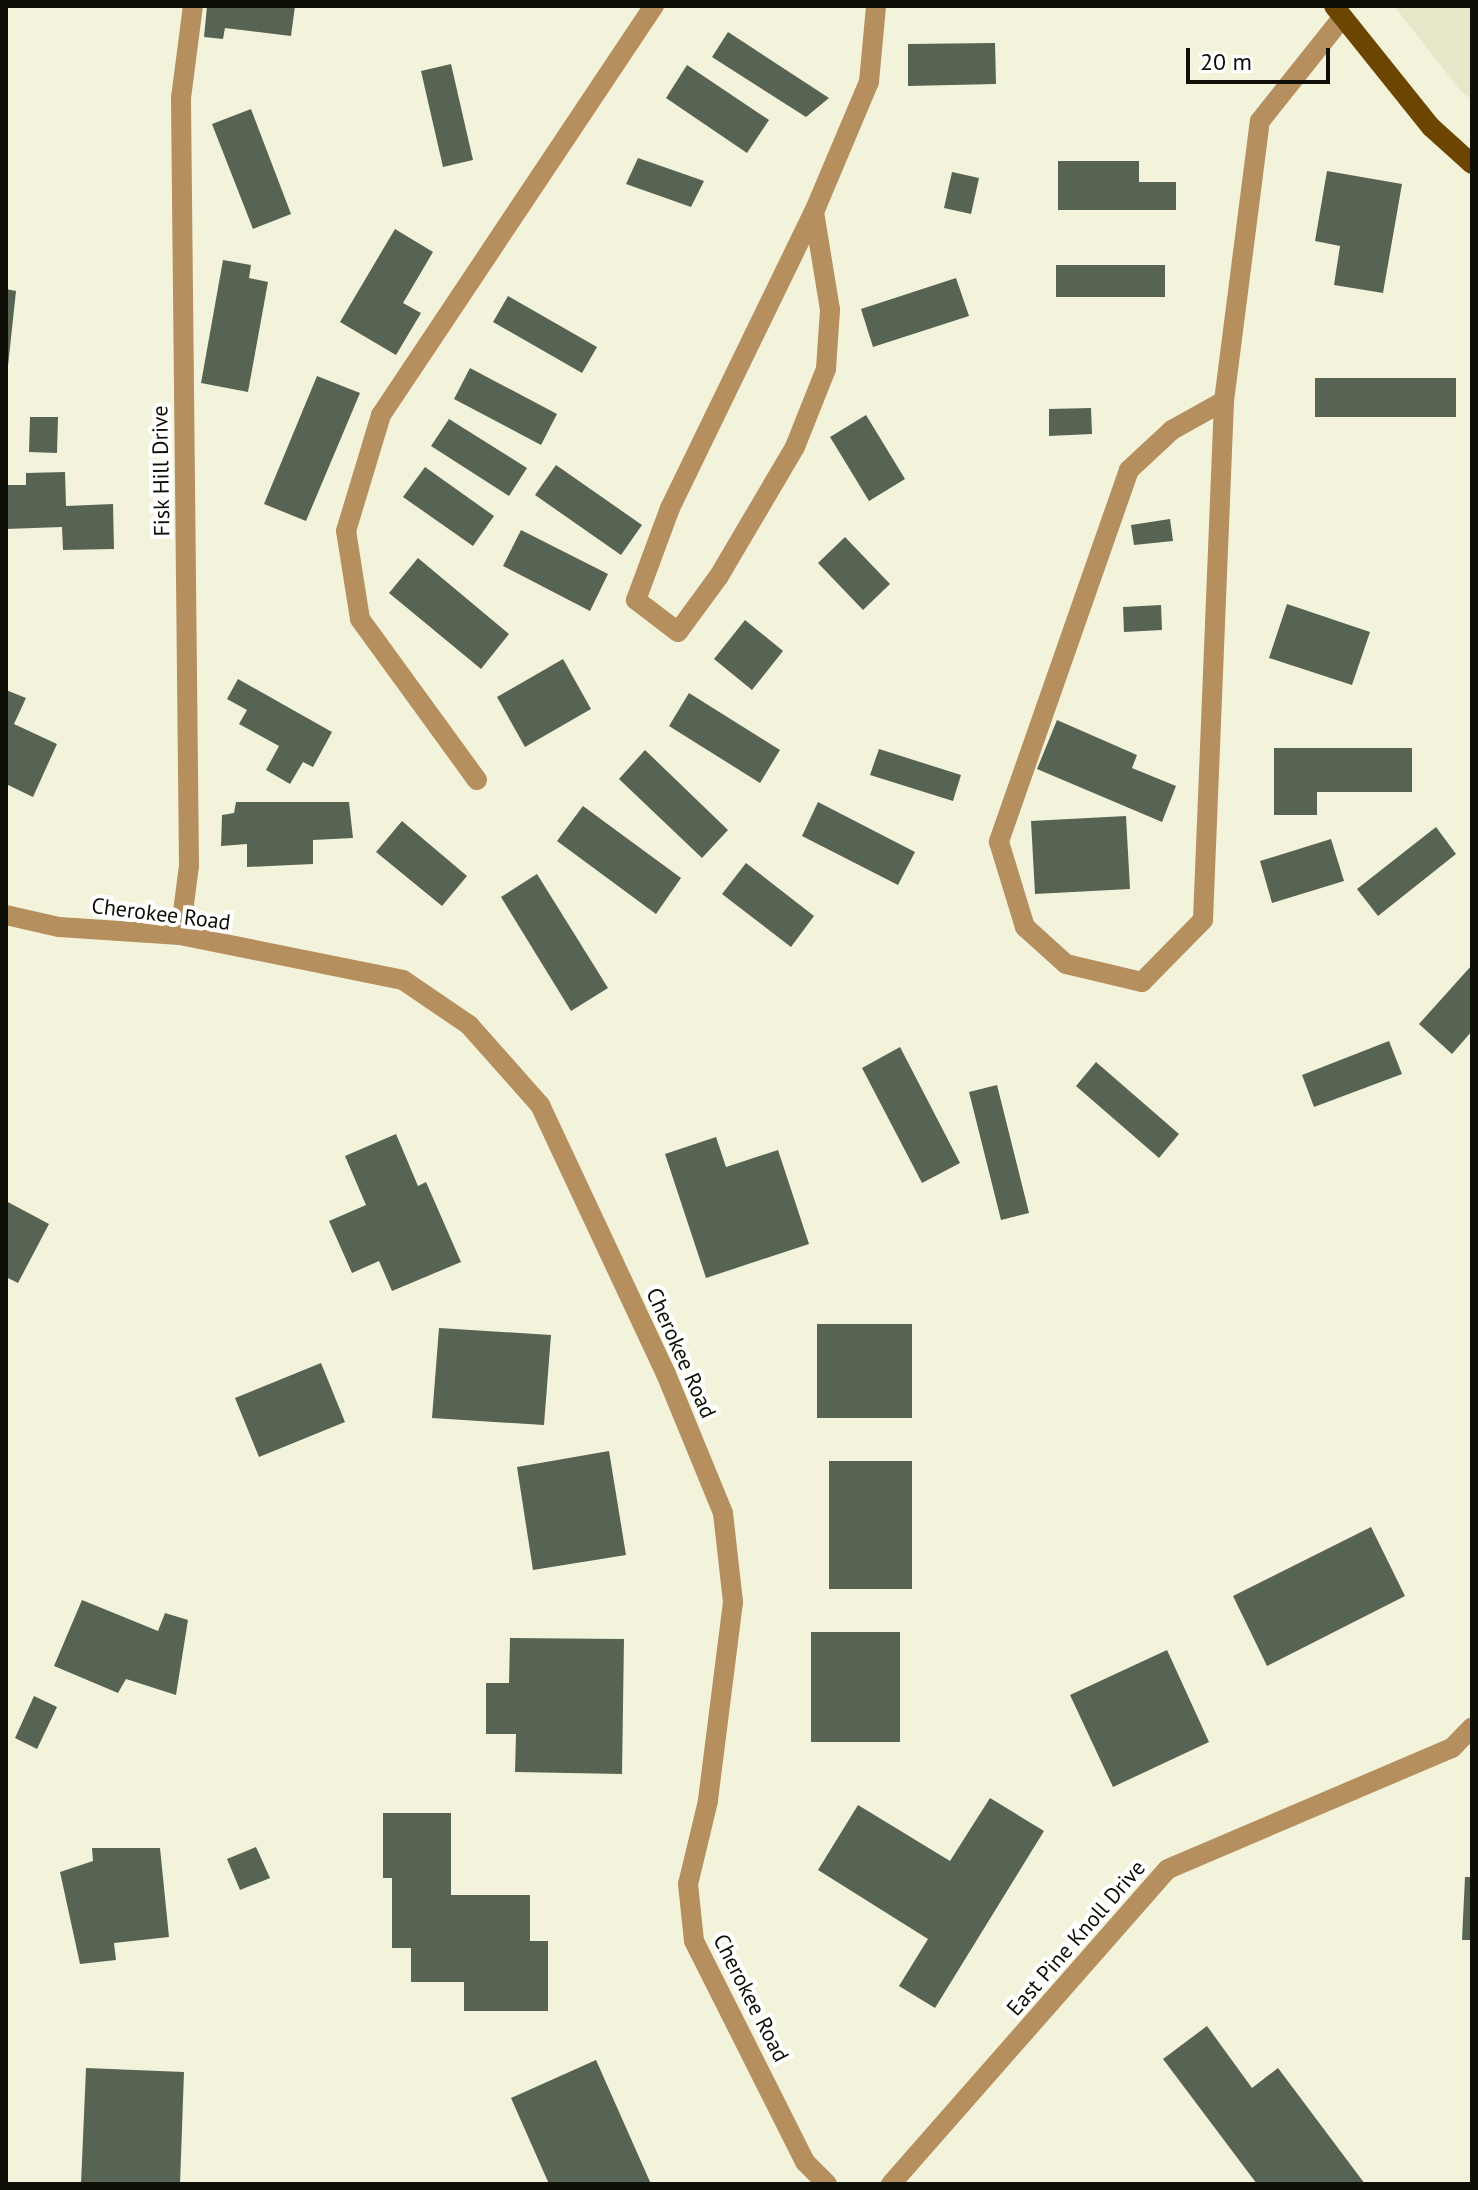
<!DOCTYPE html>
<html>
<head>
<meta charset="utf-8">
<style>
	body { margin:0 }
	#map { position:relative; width:1478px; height:2190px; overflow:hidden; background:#f3f3dc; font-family:"PT Sans",sans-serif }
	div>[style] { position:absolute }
	.built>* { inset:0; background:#e6e6c8 }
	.building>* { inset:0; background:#576454 }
	.service>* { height:20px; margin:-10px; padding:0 10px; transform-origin:10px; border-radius:10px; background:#b58f5e }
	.minor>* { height:20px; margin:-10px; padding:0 10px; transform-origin:10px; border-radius:10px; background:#b58f5e }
	.primary>* { height:20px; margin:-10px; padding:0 10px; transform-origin:10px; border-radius:10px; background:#6c4500 }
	span { translate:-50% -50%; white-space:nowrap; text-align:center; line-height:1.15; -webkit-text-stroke:8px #fff; paint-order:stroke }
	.street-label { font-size:22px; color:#0f0f08 }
	.frame { position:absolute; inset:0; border:8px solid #0f0f08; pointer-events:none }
	.scale { position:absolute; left:1186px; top:48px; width:144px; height:36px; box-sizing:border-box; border:4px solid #0f0f08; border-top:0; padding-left:10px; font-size:24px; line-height:28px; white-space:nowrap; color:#0f0f08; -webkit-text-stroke:6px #fff; paint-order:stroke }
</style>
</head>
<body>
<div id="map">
	<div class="built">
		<div style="clip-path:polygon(1394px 6px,1472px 6px,1472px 100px,1459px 89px)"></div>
	</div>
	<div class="building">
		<div style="clip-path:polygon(207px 6px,295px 6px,291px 36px,225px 28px,223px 39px,204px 37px)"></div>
		<div style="clip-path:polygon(728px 32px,829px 98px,806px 117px,712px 57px)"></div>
		<div style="clip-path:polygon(995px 43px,996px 84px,908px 86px,908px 44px)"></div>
		<div style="clip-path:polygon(451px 64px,473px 160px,443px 167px,421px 71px)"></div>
		<div style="clip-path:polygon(687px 65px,769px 120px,747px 153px,666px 98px)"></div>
		<div style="clip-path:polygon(251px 109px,291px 214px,253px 229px,212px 124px)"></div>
		<div style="clip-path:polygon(638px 158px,704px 181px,691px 207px,626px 184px)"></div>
		<div style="clip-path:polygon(1058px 161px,1139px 161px,1139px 182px,1176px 182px,1176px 210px,1058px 210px)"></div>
		<div style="clip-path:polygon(1327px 171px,1402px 184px,1383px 293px,1334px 285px,1340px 246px,1315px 241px)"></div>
		<div style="clip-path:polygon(952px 172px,979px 178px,971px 214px,944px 208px)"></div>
		<div style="clip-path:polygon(395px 229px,433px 252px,403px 303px,421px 313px,396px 355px,340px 322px)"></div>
		<div style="clip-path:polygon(223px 260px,251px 265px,249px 278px,268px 282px,248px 392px,201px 383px)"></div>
		<div style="clip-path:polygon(1056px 265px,1165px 265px,1165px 297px,1056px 297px)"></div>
		<div style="clip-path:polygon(956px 278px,969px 316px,873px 347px,861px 309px)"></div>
		<div style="clip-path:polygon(6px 289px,16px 291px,8px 366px,6px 366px)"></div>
		<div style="clip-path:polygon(508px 296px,597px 347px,582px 373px,493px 322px)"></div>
		<div style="clip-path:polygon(470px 368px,557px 414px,541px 445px,454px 399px)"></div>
		<div style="clip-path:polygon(317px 376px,360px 393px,306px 521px,264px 504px)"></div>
		<div style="clip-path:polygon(1315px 378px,1456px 378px,1456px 417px,1315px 417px)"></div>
		<div style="clip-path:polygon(1091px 408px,1092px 434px,1049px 436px,1049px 409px)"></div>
		<div style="clip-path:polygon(866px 415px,905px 479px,869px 501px,830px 437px)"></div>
		<div style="clip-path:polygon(30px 417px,58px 417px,57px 453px,29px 452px)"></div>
		<div style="clip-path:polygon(449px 419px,527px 468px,509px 496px,431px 446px)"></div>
		<div style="clip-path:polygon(556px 465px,642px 525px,621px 555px,535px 495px)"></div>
		<div style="clip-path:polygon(425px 467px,494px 516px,473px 546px,403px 497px)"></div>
		<div style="clip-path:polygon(65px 472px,66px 506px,113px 504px,114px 549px,63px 550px,62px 527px,6px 529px,6px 485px,26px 485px,26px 473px)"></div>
		<div style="clip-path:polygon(1170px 519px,1173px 541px,1134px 545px,1131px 525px)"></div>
		<div style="clip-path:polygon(521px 530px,608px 574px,590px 611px,503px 566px)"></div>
		<div style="clip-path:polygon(845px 537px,890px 584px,863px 610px,818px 563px)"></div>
		<div style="clip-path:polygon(418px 558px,509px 634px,481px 669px,389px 593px)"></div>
		<div style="clip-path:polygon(1287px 604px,1370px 632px,1352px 685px,1269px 658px)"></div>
		<div style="clip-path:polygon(1161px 605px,1162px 630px,1124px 632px,1123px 607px)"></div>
		<div style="clip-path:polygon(745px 620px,783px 651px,752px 690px,714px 659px)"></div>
		<div style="clip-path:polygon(563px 659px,591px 709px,525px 747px,497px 697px)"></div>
		<div style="clip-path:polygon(238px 679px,332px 732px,313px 767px,303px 762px,290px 784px,266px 770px,279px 746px,239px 724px,247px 710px,227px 699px)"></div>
		<div style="clip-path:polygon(6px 690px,26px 698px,14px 724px,57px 744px,33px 797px,6px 784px)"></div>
		<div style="clip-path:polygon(689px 693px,780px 750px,760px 783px,669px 726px)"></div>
		<div style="clip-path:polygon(1057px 720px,1137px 755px,1132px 768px,1176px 786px,1162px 822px,1037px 769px)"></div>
		<div style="clip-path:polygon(1274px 748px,1412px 748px,1412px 792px,1317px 792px,1317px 815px,1274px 815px)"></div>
		<div style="clip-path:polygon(879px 749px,961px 775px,953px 801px,870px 775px)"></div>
		<div style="clip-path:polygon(645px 750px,728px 830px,702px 858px,619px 779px)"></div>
		<div style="clip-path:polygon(236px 802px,349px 802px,353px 838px,313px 840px,313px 864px,247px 867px,247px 844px,221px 846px,222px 815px,234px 813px)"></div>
		<div style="clip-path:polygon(818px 802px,915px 852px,898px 885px,802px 836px)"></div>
		<div style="clip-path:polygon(583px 806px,681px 878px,656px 914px,557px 841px)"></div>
		<div style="clip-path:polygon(1126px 816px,1130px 889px,1035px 894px,1031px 821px)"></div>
		<div style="clip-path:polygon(402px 821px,467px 876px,442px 906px,376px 852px)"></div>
		<div style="clip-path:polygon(1436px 827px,1456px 854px,1378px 916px,1357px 889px)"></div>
		<div style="clip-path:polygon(1331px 839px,1344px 881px,1272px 903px,1260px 861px)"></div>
		<div style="clip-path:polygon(746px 863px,814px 916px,791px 947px,722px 894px)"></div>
		<div style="clip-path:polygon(537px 874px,608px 988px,571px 1011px,501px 897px)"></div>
		<div style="clip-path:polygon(1472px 965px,1472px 1031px,1452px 1054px,1419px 1024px)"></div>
		<div style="clip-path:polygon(1389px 1041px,1402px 1074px,1314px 1107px,1302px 1075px)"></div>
		<div style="clip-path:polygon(900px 1047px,960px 1163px,922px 1183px,862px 1068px)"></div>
		<div style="clip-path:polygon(1096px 1062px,1179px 1134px,1159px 1158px,1076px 1086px)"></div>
		<div style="clip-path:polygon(997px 1085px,1029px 1213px,1001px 1220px,969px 1092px)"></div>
		<div style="clip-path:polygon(396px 1134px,418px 1186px,426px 1182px,461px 1262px,392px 1291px,379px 1261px,352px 1273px,329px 1221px,366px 1205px,345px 1156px)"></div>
		<div style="clip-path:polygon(716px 1137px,726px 1167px,778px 1150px,809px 1244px,706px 1278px,665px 1154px)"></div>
		<div style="clip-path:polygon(6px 1201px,49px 1224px,18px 1283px,6px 1277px)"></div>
		<div style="clip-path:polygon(817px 1324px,912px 1324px,912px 1418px,817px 1418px)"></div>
		<div style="clip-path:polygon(439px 1328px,551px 1335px,544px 1425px,432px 1418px)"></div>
		<div style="clip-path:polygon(321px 1363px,345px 1422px,259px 1457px,235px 1398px)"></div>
		<div style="clip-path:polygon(609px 1451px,626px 1555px,533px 1570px,517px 1467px)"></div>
		<div style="clip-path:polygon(829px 1461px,912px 1461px,912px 1589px,829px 1589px)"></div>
		<div style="clip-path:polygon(1371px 1527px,1405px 1596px,1267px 1666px,1233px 1596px)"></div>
		<div style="clip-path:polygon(82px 1600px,158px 1631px,165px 1613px,188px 1620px,176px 1695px,126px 1679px,118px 1693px,54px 1666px)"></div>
		<div style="clip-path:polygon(811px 1632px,900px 1632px,900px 1742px,811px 1742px)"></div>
		<div style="clip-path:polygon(510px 1638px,624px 1639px,622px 1774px,515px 1772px,516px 1734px,486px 1734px,486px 1683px,509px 1683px)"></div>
		<div style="clip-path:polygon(1167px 1650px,1209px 1742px,1113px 1787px,1070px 1695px)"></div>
		<div style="clip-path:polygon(34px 1696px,57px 1707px,37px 1749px,15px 1738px)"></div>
		<div style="clip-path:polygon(990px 1798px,1044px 1831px,935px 2008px,899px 1986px,928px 1939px,818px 1870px,858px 1805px,950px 1861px)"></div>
		<div style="clip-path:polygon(383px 1813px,451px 1813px,451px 1895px,530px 1895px,530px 1941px,548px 1941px,548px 2011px,464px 2011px,464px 1982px,411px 1982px,411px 1948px,392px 1948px,392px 1878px,383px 1878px)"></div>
		<div style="clip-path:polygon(256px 1847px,270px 1878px,240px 1890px,227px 1859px)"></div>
		<div style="clip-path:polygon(92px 1848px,160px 1848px,169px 1937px,114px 1943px,116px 1960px,80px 1964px,60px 1872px,93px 1861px)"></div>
		<div style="clip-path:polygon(1465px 1877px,1472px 1877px,1472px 1940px,1462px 1940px)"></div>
		<div style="clip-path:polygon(1207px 2026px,1252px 2088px,1278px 2068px,1365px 2184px,1257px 2184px,1163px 2059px)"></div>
		<div style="clip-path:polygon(596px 2060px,651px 2184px,549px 2184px,511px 2098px)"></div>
		<div style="clip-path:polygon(86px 2068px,184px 2072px,180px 2184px,81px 2184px)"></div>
	</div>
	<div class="service">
		<div style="left:814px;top:212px;width:99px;rotate:80.7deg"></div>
		<div style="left:830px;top:310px;width:59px;rotate:93.9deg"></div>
		<div style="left:826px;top:369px;width:84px;rotate:111.7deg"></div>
		<div style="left:795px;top:447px;width:150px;rotate:120.5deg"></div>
		<div style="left:719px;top:576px;width:69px;rotate:126.2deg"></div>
		<div style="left:678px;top:632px;width:53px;rotate:-142.7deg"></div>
		<div style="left:636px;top:600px;width:98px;rotate:-69.7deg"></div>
		<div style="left:670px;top:508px;width:329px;rotate:-64.1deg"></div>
		<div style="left:814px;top:212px;width:141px;rotate:-67.1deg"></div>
		<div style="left:869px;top:82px;width:76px;rotate:-84.7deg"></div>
		<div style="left:1224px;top:401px;width:60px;rotate:150.9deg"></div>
		<div style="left:1172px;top:430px;width:59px;rotate:137.1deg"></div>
		<div style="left:1129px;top:470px;width:394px;rotate:109.3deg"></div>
		<div style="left:999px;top:842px;width:89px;rotate:73deg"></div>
		<div style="left:1025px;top:927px;width:55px;rotate:42.1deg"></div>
		<div style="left:1066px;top:964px;width:78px;rotate:13.3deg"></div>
		<div style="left:1142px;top:982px;width:87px;rotate:-45.5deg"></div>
		<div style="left:1203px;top:920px;width:519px;rotate:-87.68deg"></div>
		<div style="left:1224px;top:401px;width:282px;rotate:-82.7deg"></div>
		<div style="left:1260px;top:121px;width:132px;rotate:-51.5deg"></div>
		<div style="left:477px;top:780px;width:199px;rotate:-126deg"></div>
		<div style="left:360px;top:619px;width:89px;rotate:-99deg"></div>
		<div style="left:346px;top:531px;width:121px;rotate:-73.2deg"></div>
		<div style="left:381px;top:415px;width:492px;rotate:-56.3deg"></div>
	</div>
	<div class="minor">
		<div style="left:6px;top:915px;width:54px;rotate:12.8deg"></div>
		<div style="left:59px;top:927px;width:121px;rotate:3.8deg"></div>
		<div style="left:180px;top:935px;width:227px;rotate:11.4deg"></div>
		<div style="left:403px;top:980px;width:80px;rotate:34.3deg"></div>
		<div style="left:469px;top:1025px;width:107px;rotate:48.4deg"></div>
		<div style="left:540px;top:1105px;width:297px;rotate:64.9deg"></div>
		<div style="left:666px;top:1374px;width:150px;rotate:67.7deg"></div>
		<div style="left:723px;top:1513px;width:90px;rotate:83.6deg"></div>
		<div style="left:733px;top:1602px;width:201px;rotate:97.2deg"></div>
		<div style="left:708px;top:1801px;width:85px;rotate:103.5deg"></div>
		<div style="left:688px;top:1884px;width:57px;rotate:84deg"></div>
		<div style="left:694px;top:1941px;width:247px;rotate:63.3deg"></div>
		<div style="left:805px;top:2162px;width:31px;rotate:45deg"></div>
		<div style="left:180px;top:935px;width:70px;rotate:-82.6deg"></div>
		<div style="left:189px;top:866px;width:768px;rotate:-90.6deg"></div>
		<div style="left:181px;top:98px;width:93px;rotate:-82.6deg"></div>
		<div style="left:891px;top:2184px;width:419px;rotate:-48.7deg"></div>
		<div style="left:1168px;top:1869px;width:309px;rotate:-23.1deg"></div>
		<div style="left:1452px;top:1748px;width:29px;rotate:-46deg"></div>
	</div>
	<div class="primary">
		<div style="left:1334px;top:6px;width:155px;rotate:51.3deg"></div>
		<div style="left:1431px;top:127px;width:55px;rotate:42.1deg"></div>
	</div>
	<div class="street-label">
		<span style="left:161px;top:471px;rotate:-91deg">Fisk Hill Drive</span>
		<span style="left:161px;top:914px;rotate:7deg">Cherokee Road</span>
		<span style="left:681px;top:1353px;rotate:66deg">Cherokee Road</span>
		<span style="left:1076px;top:1938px;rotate:-49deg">East Pine Knoll Drive</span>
		<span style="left:751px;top:1998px;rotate:63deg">Cherokee Road</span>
	</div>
	<div class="frame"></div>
	<div class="scale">20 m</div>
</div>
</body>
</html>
